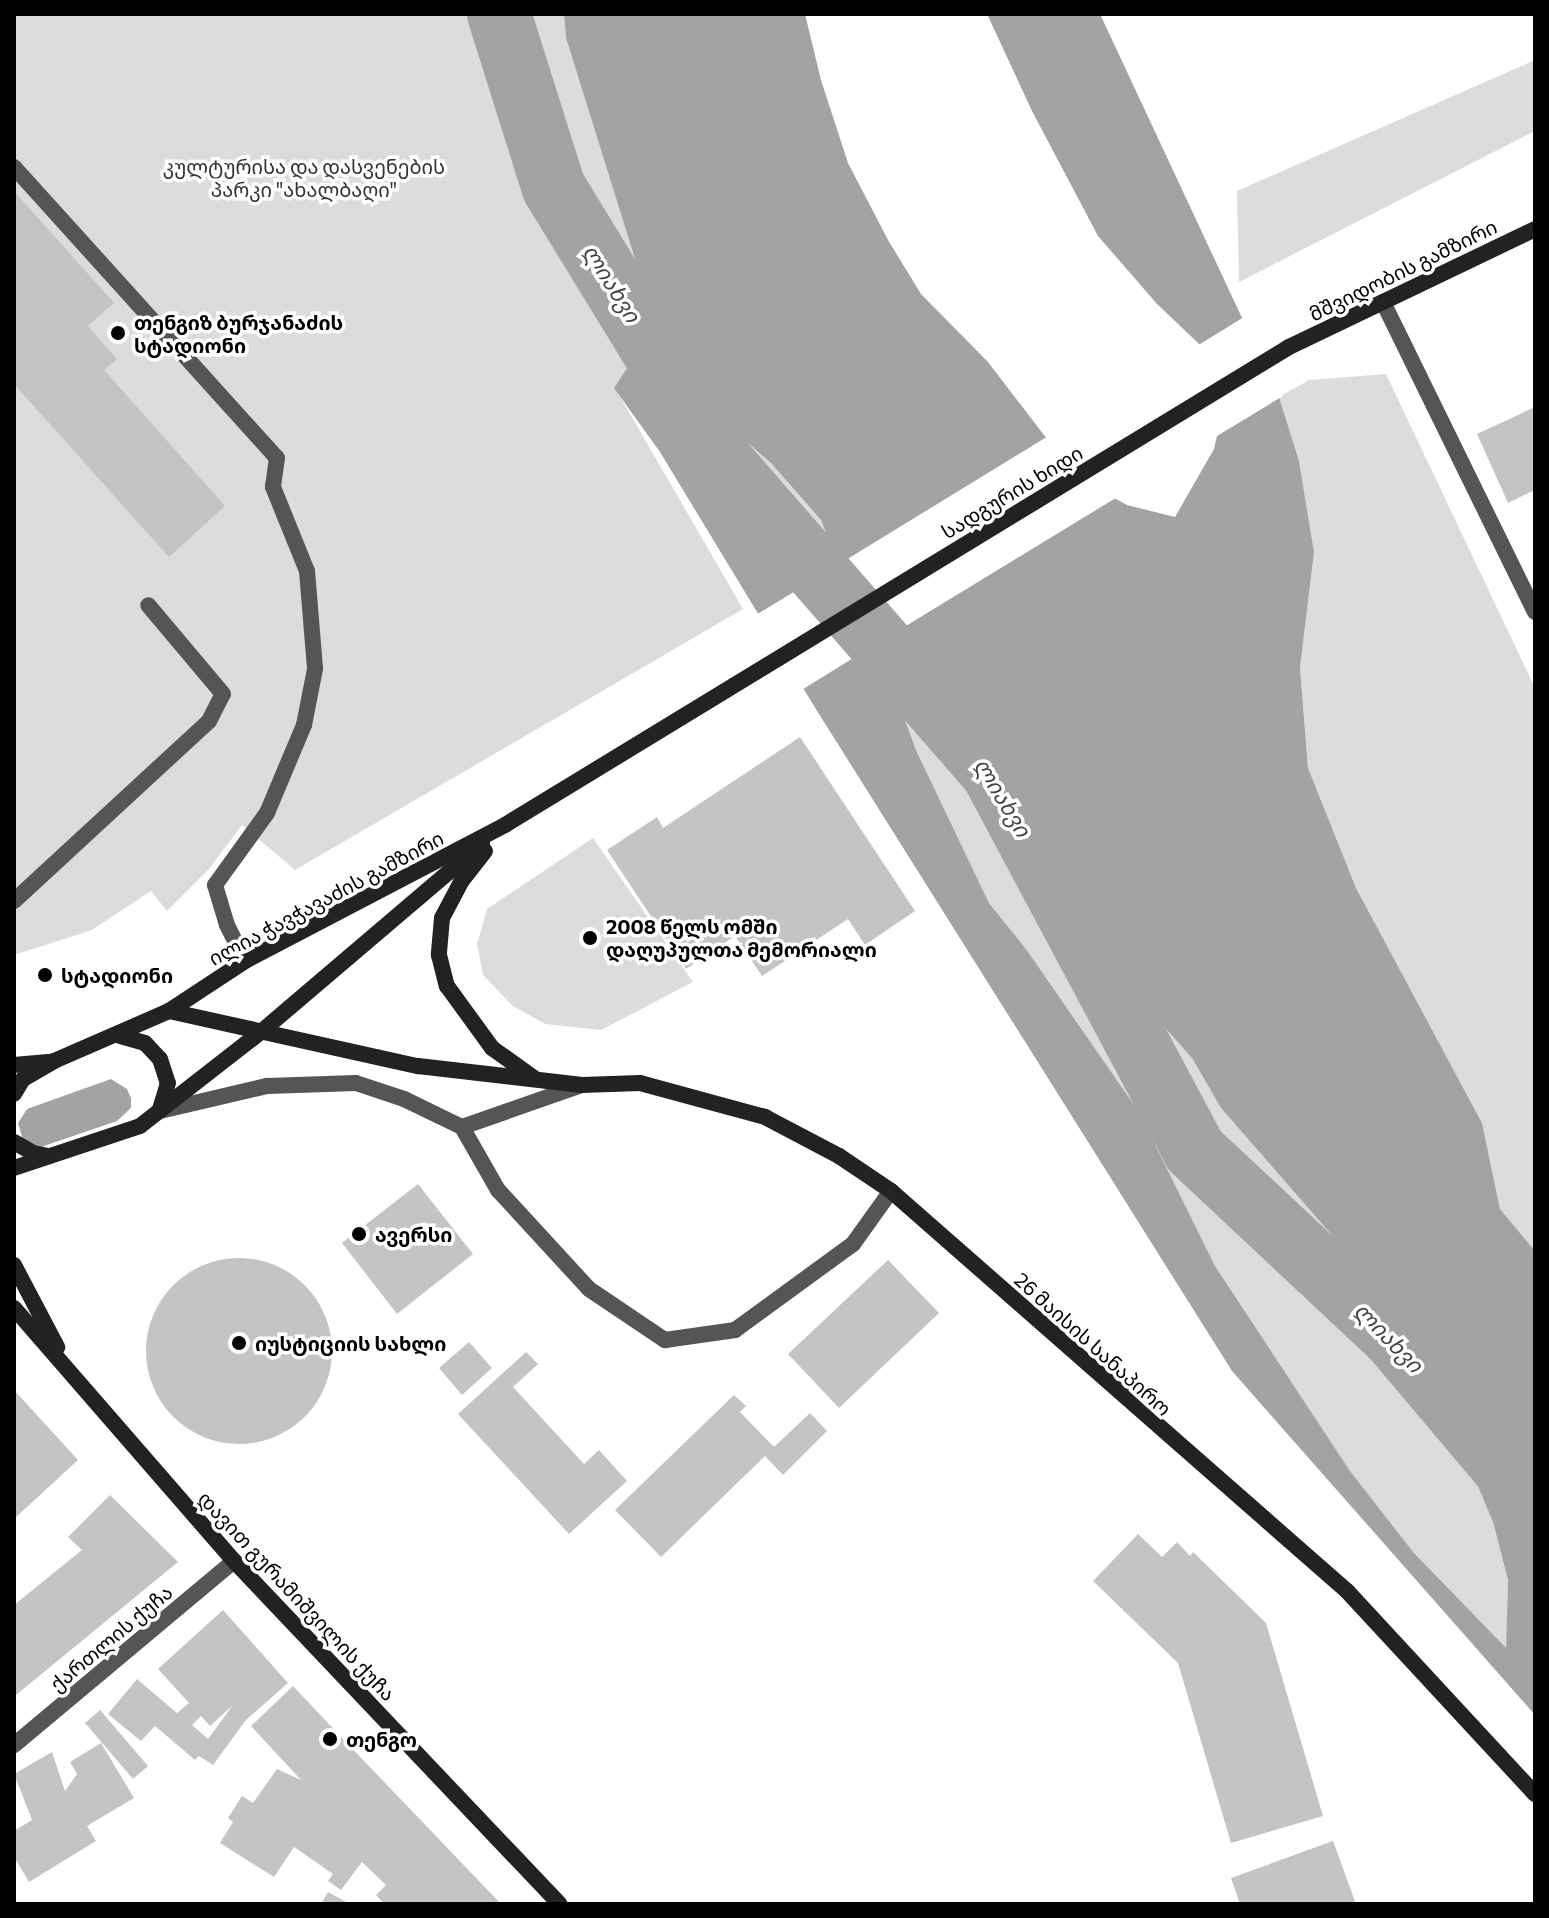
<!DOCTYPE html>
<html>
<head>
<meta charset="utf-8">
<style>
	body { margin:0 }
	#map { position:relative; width:1549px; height:1918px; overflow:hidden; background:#fff; font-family:Commissioner,"Noto Sans Georgian",sans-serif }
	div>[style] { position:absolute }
	.green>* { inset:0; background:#dcdcdc }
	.water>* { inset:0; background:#a3a3a3 }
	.pier>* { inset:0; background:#fff }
	.river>* { height:64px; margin:-32px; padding:0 32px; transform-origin:32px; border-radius:32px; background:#a3a3a3 }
	.building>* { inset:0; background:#c4c4c4 }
	.round { border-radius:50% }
	.service>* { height:16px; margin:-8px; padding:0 8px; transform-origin:8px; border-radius:8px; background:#555 }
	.minor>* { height:16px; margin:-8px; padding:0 8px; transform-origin:8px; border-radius:8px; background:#555 }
	.secondary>* { height:16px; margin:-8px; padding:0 8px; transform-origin:8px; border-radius:8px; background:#222 }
	.dots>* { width:22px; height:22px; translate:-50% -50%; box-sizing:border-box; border:4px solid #fff; border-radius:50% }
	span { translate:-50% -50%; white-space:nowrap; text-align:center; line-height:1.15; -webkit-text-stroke:7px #fff; paint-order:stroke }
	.park-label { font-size:20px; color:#333 }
	.street-label { font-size:20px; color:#000 }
	.poi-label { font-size:20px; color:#000; font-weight:700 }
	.left { translate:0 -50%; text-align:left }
	.water-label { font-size:22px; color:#444; font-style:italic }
	.frame { position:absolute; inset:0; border:16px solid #000; pointer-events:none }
</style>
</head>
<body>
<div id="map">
	<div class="green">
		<div style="clip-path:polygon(14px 14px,564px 14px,566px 38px,645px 291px,647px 326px,635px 356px,615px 388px,743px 609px,295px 870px,242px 825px,209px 869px,167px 911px,151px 891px,92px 930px,14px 955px)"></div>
		<div style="clip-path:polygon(1535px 60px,1535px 131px,1239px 282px,1237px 191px)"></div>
		<div style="clip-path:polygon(665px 358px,702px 403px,771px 463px,821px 520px,830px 547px,939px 666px,980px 728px,1013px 813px,1071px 874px,1101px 959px,1124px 989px,1151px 1012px,1192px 1058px,1221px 1108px,1337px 1241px,1401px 1328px,1437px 1389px,1493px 1522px,1508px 1580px,1506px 1649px,1414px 1553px,1350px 1471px,1215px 1266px,1139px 1112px,1026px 949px,989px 903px,916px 750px,900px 705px,787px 558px,748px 522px,683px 430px)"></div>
		<div style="clip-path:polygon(1386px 374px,1535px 688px,1535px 1251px,1500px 1209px,1482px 1123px,1356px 888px,1308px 768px,1300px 668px,1314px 552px,1299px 461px,1279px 397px,1309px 380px)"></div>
		<div style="clip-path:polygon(593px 838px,693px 982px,601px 1030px,545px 1024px,513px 1006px,483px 975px,477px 944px,487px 909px)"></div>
	</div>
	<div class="water">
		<div style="clip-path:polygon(evenodd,564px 14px,805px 14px,821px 80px,848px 163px,888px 240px,921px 294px,988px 362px,1057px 452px,1094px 487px,1127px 505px,1175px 517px,1214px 449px,1226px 395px,1216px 360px,1157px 304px,1098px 236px,1032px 111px,987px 14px,1100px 14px,1279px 397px,1299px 461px,1314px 552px,1300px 668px,1308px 768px,1356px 888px,1482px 1123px,1500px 1209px,1535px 1251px,1535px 1715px,1232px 1371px,814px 706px,660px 452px,614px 388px,635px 356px,647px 326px,645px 291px,566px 38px,564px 14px,666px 360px,702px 403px,771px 463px,821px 520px,836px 560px,855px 586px,939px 666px,980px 728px,1013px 813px,1071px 874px,1101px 958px,1124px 989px,1151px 1012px,1192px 1058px,1221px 1108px,1337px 1241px,1401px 1328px,1437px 1389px,1493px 1522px,1508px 1580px,1506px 1648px,1414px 1553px,1350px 1471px,1215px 1266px,1139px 1112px,1026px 949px,989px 903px,916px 750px,888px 673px,787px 558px,748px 522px,718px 481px,683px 430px,666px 360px)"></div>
		<div style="clip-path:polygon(111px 1079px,127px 1089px,131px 1098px,131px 1108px,117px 1121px,41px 1147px,30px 1146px,23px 1140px,18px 1123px,27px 1109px)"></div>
	</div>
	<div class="pier">
		<div style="clip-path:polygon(1244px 317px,1283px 396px,1212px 439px,1222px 395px,1212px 362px,1197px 346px)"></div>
		<div style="clip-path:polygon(1050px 435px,1096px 484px,1119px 496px,896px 632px,852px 589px,836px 566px)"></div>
		<div style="clip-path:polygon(812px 581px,871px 647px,800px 691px,754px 616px)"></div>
	</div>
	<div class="river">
		<div style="left:499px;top:14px;width:182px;rotate:72.5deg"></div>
		<div style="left:554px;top:188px;width:321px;rotate:58.5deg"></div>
		<div style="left:722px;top:462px;width:410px;rotate:48.9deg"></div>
		<div style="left:992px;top:771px;width:429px;rotate:61.9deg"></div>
		<div style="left:1194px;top:1150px;width:272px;rotate:43.1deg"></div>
		<div style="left:1393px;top:1336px;width:220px;rotate:49.8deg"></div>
	</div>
	<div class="building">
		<div style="clip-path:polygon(14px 191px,114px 303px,88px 326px,117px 359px,104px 370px,225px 506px,169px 557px,14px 384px)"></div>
		<div style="clip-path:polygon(1535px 407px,1535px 490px,1508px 503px,1477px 434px)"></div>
		<div style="clip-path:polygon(800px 737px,915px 911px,865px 945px,848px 919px,762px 976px,735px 936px,686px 969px,607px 850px,657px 817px,663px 828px)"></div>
		<div style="clip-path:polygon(418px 1184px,473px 1254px,397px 1314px,342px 1243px)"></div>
		<div class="round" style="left:146px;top:1258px;width:186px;height:186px"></div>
		<div style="clip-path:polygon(888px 1260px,939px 1313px,839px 1408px,788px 1354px)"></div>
		<div style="clip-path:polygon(469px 1342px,492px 1368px,462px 1395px,439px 1368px)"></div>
		<div style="clip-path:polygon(526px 1352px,538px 1364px,513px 1387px,584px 1464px,599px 1450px,627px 1481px,569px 1534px,458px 1414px)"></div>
		<div style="clip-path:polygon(14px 1390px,78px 1460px,14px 1519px)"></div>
		<div style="clip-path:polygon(734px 1395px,746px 1406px,740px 1412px,774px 1447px,810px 1413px,827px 1431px,783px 1475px,765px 1456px,661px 1557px,615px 1510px)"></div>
		<div style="clip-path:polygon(110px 1495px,178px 1562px,16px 1695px,14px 1605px,82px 1550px,68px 1537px)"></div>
		<div style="clip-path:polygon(1138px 1534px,1162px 1557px,1177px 1542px,1190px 1556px,1193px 1552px,1266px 1623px,1323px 1816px,1231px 1843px,1178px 1663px,1093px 1581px)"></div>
		<div style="clip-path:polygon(evenodd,223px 1610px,288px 1683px,246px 1720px,213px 1765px,199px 1756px,195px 1760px,155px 1726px,141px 1741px,108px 1714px,137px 1679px,177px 1713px,189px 1703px,158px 1669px,223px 1610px,233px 1705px,208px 1739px,192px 1725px,201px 1716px,210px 1726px,233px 1705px)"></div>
		<div style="clip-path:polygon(293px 1686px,344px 1740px,501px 1904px,384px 1904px,376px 1895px,386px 1885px,362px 1862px,341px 1890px,328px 1881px,333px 1874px,294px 1847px,274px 1877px,220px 1843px,233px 1822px,228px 1818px,242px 1796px,253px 1803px,277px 1769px,301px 1780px,251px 1726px)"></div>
		<div style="clip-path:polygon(100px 1710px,148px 1766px,133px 1779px,85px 1723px)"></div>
		<div style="clip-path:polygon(101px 1743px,134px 1798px,87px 1826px,96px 1841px,29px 1882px,16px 1860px,14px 1864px,14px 1831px,32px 1820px,14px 1774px,52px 1752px,65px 1791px,77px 1774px,70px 1762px)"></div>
		<div style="clip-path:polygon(1333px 1841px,1356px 1904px,1240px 1904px,1231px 1878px)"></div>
		<div style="clip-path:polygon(328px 1892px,350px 1904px,321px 1904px)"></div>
	</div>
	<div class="service">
		<div style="left:14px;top:167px;width:392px;rotate:47.9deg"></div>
		<div style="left:277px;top:458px;width:29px;rotate:98deg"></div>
		<div style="left:273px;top:487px;width:91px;rotate:68deg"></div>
		<div style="left:307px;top:571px;width:98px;rotate:85.3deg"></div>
		<div style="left:315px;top:669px;width:57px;rotate:101.1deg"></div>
		<div style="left:304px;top:725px;width:95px;rotate:112.8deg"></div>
		<div style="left:267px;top:813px;width:89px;rotate:125.8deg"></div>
		<div style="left:215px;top:885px;width:42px;rotate:73.3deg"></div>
		<div style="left:227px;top:925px;width:40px;rotate:63.4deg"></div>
		<div style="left:1383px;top:302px;width:345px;rotate:63.9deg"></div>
		<div style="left:14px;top:901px;width:265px;rotate:-42.7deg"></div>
		<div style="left:209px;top:721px;width:30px;rotate:-63deg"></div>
		<div style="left:223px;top:694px;width:116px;rotate:-130.1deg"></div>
		<div style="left:160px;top:1111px;width:110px;rotate:-13.2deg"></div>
		<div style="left:267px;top:1086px;width:89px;rotate:-1.9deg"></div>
		<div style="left:356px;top:1083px;width:51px;rotate:18.4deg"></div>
		<div style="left:404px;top:1099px;width:64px;rotate:25.8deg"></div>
		<div style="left:462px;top:1127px;width:73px;rotate:60.3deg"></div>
		<div style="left:498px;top:1190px;width:134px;rotate:47.4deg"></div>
		<div style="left:589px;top:1289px;width:92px;rotate:33.9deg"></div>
		<div style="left:665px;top:1340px;width:71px;rotate:-8.1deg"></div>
		<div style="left:735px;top:1330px;width:146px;rotate:-36.1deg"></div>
		<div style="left:853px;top:1244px;width:65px;rotate:-54.4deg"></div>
		<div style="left:462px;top:1127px;width:127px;rotate:-19.3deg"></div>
	</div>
	<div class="minor">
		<div style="left:14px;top:1745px;width:287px;rotate:-39.9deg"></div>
	</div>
	<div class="secondary">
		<div style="left:485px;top:851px;width:39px;rotate:128deg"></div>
		<div style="left:461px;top:882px;width:41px;rotate:117.8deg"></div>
		<div style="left:442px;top:918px;width:37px;rotate:95deg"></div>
		<div style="left:439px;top:955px;width:32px;rotate:76deg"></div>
		<div style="left:447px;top:986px;width:77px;rotate:54deg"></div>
		<div style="left:492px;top:1048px;width:52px;rotate:35.5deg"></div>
		<div style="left:169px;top:1011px;width:255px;rotate:12.5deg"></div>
		<div style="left:418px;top:1066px;width:165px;rotate:6.6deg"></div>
		<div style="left:582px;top:1085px;width:58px;rotate:-2deg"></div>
		<div style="left:640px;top:1083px;width:130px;rotate:15.2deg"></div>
		<div style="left:765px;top:1117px;width:84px;rotate:27.8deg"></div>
		<div style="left:839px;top:1156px;width:63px;rotate:33.9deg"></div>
		<div style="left:891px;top:1191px;width:607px;rotate:41.26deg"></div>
		<div style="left:1347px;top:1591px;width:277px;rotate:47.2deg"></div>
		<div style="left:117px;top:1035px;width:29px;rotate:16deg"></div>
		<div style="left:145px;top:1043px;width:22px;rotate:47deg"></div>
		<div style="left:160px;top:1059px;width:25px;rotate:72deg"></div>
		<div style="left:168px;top:1083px;width:28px;rotate:107deg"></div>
		<div style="left:14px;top:1065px;width:34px;rotate:-5deg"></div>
		<div style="left:14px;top:1094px;width:17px;rotate:-59deg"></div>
		<div style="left:23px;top:1079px;width:36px;rotate:-30deg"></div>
		<div style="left:54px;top:1061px;width:125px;rotate:-23.5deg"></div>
		<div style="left:169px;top:1011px;width:91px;rotate:-33.3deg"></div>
		<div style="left:245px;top:961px;width:293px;rotate:-27.6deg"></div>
		<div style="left:505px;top:825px;width:918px;rotate:-31.37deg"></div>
		<div style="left:1289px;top:347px;width:273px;rotate:-25.6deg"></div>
		<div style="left:14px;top:1142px;width:22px;rotate:30deg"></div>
		<div style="left:33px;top:1153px;width:16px;rotate:11deg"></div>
		<div style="left:14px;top:1168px;width:133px;rotate:-18.4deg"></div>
		<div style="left:140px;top:1126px;width:155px;rotate:-37.9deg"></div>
		<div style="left:262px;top:1031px;width:289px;rotate:-40.4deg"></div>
		<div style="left:14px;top:1265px;width:93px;rotate:62.3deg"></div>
		<div style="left:14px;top:1308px;width:335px;rotate:49deg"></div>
		<div style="left:234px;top:1561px;width:473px;rotate:46.5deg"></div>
	</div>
	<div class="dots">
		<div style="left:118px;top:333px;background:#000"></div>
		<div style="left:590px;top:938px;background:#000"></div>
		<div style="left:45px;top:975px;background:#000"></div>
		<div style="left:359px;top:1234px;background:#000"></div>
		<div style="left:239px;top:1343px;background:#000"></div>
		<div style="left:330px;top:1739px;background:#000"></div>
	</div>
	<div class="park-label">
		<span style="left:304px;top:178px">კულტურისა და დასვენების<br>პარკი "ახალბაღი"</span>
	</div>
	<div class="street-label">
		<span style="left:1403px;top:270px;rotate:-26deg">მშვიდობის გამზირი</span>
		<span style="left:1012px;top:492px;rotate:-31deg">სადგურის ხიდი</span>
		<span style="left:326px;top:898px;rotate:-28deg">ილია ჭავჭავაძის გამზირი</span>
		<span style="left:1093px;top:1344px;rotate:42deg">26 მაისის სანაპირო</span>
		<span style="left:297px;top:1596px;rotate:47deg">დავით გურამიშვილის ქუჩა</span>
		<span style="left:111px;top:1638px;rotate:-40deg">ქართლის ქუჩა</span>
	</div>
	<div class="poi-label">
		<span class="left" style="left:134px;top:334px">თენგიზ ბურჯანაძის<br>სტადიონი</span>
		<span class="left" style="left:606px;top:938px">2008 წელს ომში<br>დაღუპულთა მემორიალი</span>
		<span class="left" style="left:61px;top:975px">სტადიონი</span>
		<span class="left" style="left:375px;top:1234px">ავერსი</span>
		<span class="left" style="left:255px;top:1343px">იუსტიციის სახლი</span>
		<span class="left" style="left:346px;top:1739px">თენგო</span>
	</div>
	<div class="water-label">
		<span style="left:612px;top:283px;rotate:58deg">ლიახვი</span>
		<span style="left:1003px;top:797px;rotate:59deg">ლიახვი</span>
		<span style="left:1389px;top:1337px;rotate:46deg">ლიახვი</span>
	</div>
	<div class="frame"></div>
</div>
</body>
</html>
